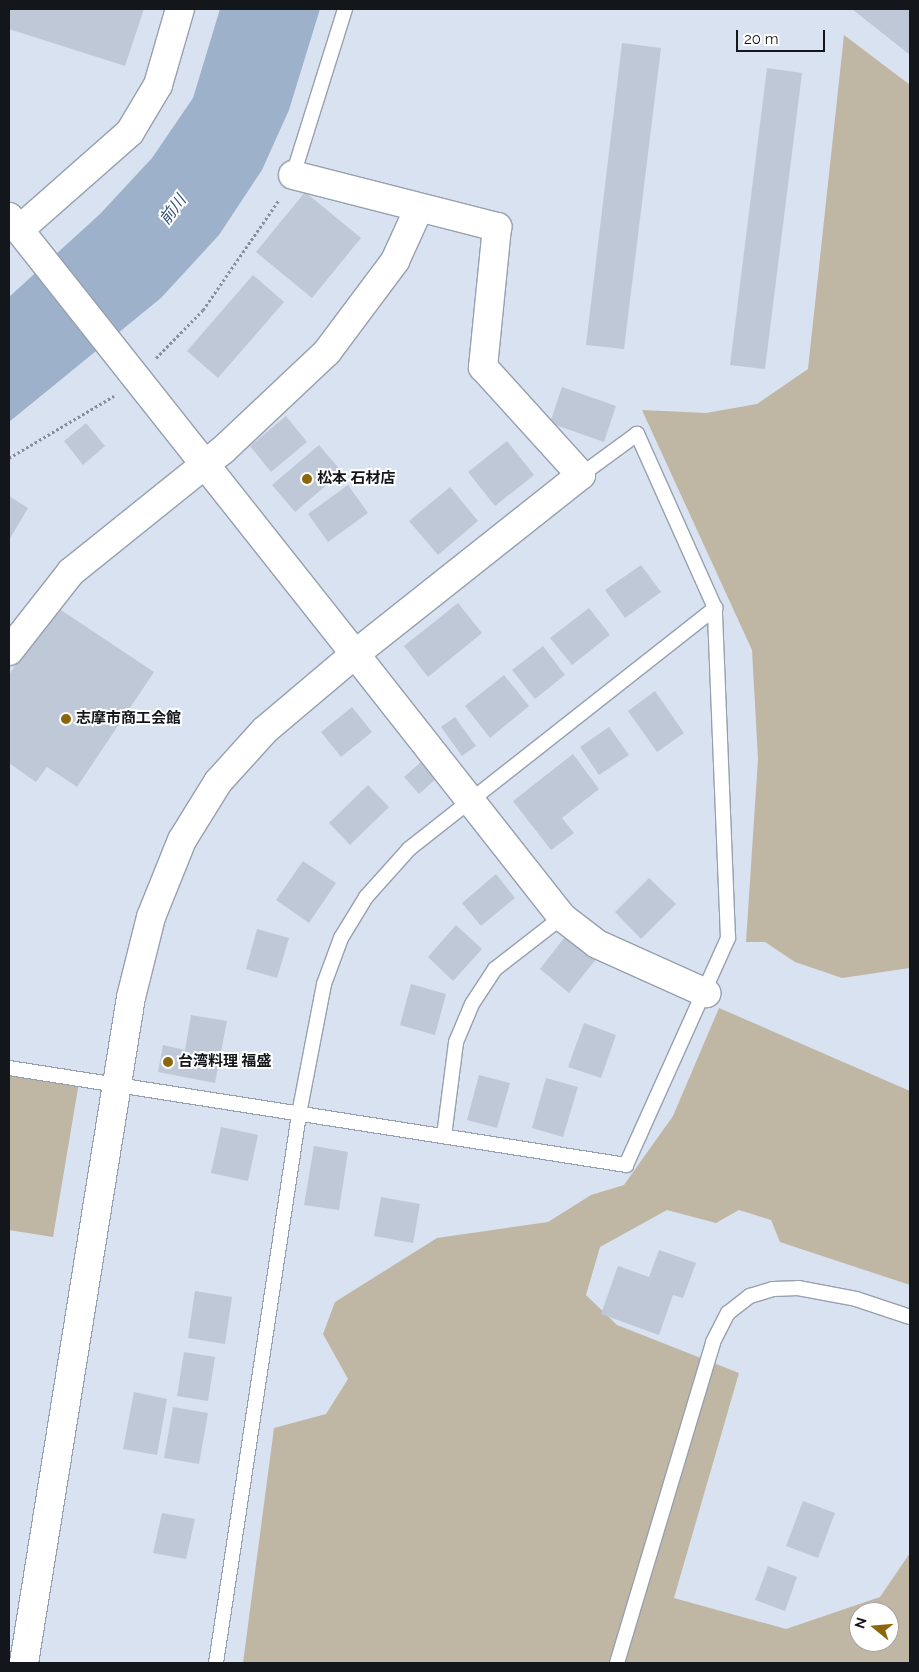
<!DOCTYPE html>
<html>
<head>
<meta charset="utf-8">
<style>
	body { margin:0 }
	#map { position:relative; width:919px; height:1672px; overflow:hidden; background:#d9e2f1; font-family:Raleway,"Noto Sans JP",sans-serif }
	div>[style] { position:absolute }
	.green>* { inset:0; background:#c0b6a4 }
	.water>* { inset:0; background:#9eb1cb }
	.building>* { inset:0; background:#bfc8d6 }
	.path>* { height:3px; margin-top:-1.5px; transform-origin:0; background:repeating-linear-gradient(90deg,#888f9a 0 2.5px,transparent 0 5px) }
	.roads { filter:drop-shadow(1px 0 #97a0ae) drop-shadow(-1px 0 #97a0ae) drop-shadow(0 1px #97a0ae) drop-shadow(0 -1px #97a0ae) }
	.service>* { height:14px; margin:-7px; padding:0 7px; transform-origin:7px; border-radius:7px; background:#fff }
	.minor>* { height:28px; margin:-14px; padding:0 14px; transform-origin:14px; border-radius:14px; background:#fff }
	.tertiary>* { height:28px; margin:-14px; padding:0 14px; transform-origin:14px; border-radius:14px; background:#fff }
	.dots>* { width:14px; height:14px; translate:-50% -50%; box-sizing:border-box; border:2px solid #fff; border-radius:50% }
	span { translate:-50% -50%; white-space:nowrap; text-align:center; line-height:1.15; -webkit-text-stroke:4px #fff; paint-order:stroke }
	.poi-label { font-size:15px; color:#13161b; font-weight:700 }
	.left { translate:0 -50%; text-align:left }
	.water-label { font-size:16px; color:#344f76; font-style:italic }
	.frame { position:absolute; inset:0; border:10px solid #13161b; pointer-events:none }
	.north { position:absolute; left:849px; top:1602px; width:50px; height:50px; box-sizing:border-box; background:#fff; border:1px solid #a1a2a4; border-radius:50%; rotate:287deg; font-size:14px; font-weight:700; line-height:20px; text-align:center; color:#13161b }
	.north::after { content:''; display:block; margin:auto; width:18px; height:22px; background:#8d660a; clip-path:polygon(50% 0,100% 100%,50% 72%,0 100%) }
	.scale { position:absolute; left:736px; top:30px; width:89px; height:22px; box-sizing:border-box; border:2px solid #13161b; border-top:0; padding-left:6px; font-size:15px; line-height:18px; white-space:nowrap; color:#13161b; -webkit-text-stroke:4px #fff; paint-order:stroke }
</style>
</head>
<body>
<div id="map">
	<div class="green">
		<div style="clip-path:polygon(844px 35px,910px 85px,910px 968px,842px 978px,795px 962px,765px 942px,746px 942px,758px 759px,752px 650px,642px 410px,706px 413px,757px 404px,808px 369px)"></div>
		<div style="clip-path:polygon(evenodd,719px 1008px,910px 1091px,910px 1285px,780px 1242px,771px 1220px,739px 1210px,716px 1223px,667px 1210px,600px 1247px,586px 1295px,617px 1325px,739px 1373px,674px 1598px,786px 1629px,880px 1597px,910px 1553px,910px 1663px,243px 1663px,274px 1428px,326px 1414px,348px 1379px,323px 1334px,335px 1302px,437px 1238px,548px 1222px,591px 1195px,624px 1185px,673px 1116px,719px 1008px,859px 1612px,889px 1612px,889px 1642px,859px 1642px,859px 1612px)"></div>
		<div style="clip-path:polygon(9px 1072px,79px 1082px,53px 1237px,9px 1230px)"></div>
	</div>
	<div class="water">
		<div style="clip-path:polygon(220px 9px,320px 9px,289px 110px,262px 170px,219px 235px,161px 298px,9px 422px,9px 297px,100px 214px,152px 158px,193px 98px)"></div>
	</div>
	<div class="building">
		<div style="clip-path:polygon(9px 9px,144px 9px,125px 66px,9px 29px)"></div>
		<div style="clip-path:polygon(852px 9px,910px 9px,910px 55px)"></div>
		<div style="clip-path:polygon(622px 43px,661px 48px,624px 349px,586px 345px)"></div>
		<div style="clip-path:polygon(767px 68px,802px 73px,765px 369px,730px 365px)"></div>
		<div style="clip-path:polygon(305px 192px,361px 238px,312px 298px,256px 252px)"></div>
		<div style="clip-path:polygon(253px 275px,284px 302px,218px 378px,187px 351px)"></div>
		<div style="clip-path:polygon(562px 387px,616px 406px,604px 442px,550px 423px)"></div>
		<div style="clip-path:polygon(286px 416px,307px 442px,271px 472px,250px 446px)"></div>
		<div style="clip-path:polygon(86px 423px,105px 446px,83px 465px,64px 441px)"></div>
		<div style="clip-path:polygon(507px 441px,534px 475px,495px 506px,468px 472px)"></div>
		<div style="clip-path:polygon(319px 445px,342px 472px,295px 512px,272px 485px)"></div>
		<div style="clip-path:polygon(348px 485px,368px 513px,328px 542px,308px 514px)"></div>
		<div style="clip-path:polygon(450px 487px,478px 521px,438px 555px,409px 521px)"></div>
		<div style="clip-path:polygon(9px 496px,28px 508px,9px 540px)"></div>
		<div style="clip-path:polygon(641px 565px,661px 592px,625px 618px,605px 590px)"></div>
		<div style="clip-path:polygon(458px 603px,482px 633px,428px 677px,404px 646px)"></div>
		<div style="clip-path:polygon(55px 606px,154px 672px,77px 787px,47px 767px,36px 782px,9px 763px,9px 675px)"></div>
		<div style="clip-path:polygon(589px 608px,610px 635px,572px 665px,550px 638px)"></div>
		<div style="clip-path:polygon(543px 646px,565px 675px,535px 699px,512px 670px)"></div>
		<div style="clip-path:polygon(504px 675px,529px 706px,490px 738px,465px 706px)"></div>
		<div style="clip-path:polygon(655px 691px,684px 733px,657px 752px,628px 711px)"></div>
		<div style="clip-path:polygon(352px 707px,372px 732px,341px 757px,321px 732px)"></div>
		<div style="clip-path:polygon(455px 717px,476px 746px,462px 756px,441px 727px)"></div>
		<div style="clip-path:polygon(609px 727px,629px 755px,599px 775px,580px 747px)"></div>
		<div style="clip-path:polygon(573px 754px,599px 789px,562px 818px,574px 833px,551px 850px,513px 801px)"></div>
		<div style="clip-path:polygon(422px 761px,437px 778px,419px 794px,404px 777px)"></div>
		<div style="clip-path:polygon(368px 785px,389px 807px,350px 845px,329px 823px)"></div>
		<div style="clip-path:polygon(303px 861px,336px 883px,309px 923px,276px 900px)"></div>
		<div style="clip-path:polygon(496px 874px,515px 898px,481px 926px,462px 903px)"></div>
		<div style="clip-path:polygon(649px 878px,676px 904px,641px 939px,615px 912px)"></div>
		<div style="clip-path:polygon(456px 925px,482px 949px,453px 981px,428px 957px)"></div>
		<div style="clip-path:polygon(257px 929px,289px 938px,277px 978px,246px 969px)"></div>
		<div style="clip-path:polygon(567px 934px,597px 958px,569px 993px,540px 969px)"></div>
		<div style="clip-path:polygon(411px 984px,446px 994px,435px 1035px,400px 1025px)"></div>
		<div style="clip-path:polygon(191px 1015px,227px 1021px,215px 1083px,158px 1072px,163px 1045px,185px 1050px)"></div>
		<div style="clip-path:polygon(584px 1023px,616px 1035px,601px 1078px,568px 1067px)"></div>
		<div style="clip-path:polygon(479px 1075px,510px 1083px,497px 1128px,467px 1120px)"></div>
		<div style="clip-path:polygon(546px 1078px,578px 1087px,563px 1137px,532px 1128px)"></div>
		<div style="clip-path:polygon(221px 1127px,258px 1135px,248px 1181px,211px 1173px)"></div>
		<div style="clip-path:polygon(314px 1146px,348px 1152px,339px 1210px,304px 1205px)"></div>
		<div style="clip-path:polygon(381px 1197px,420px 1204px,413px 1243px,374px 1236px)"></div>
		<div style="clip-path:polygon(659px 1250px,696px 1263px,683px 1298px,673px 1295px,659px 1335px,601px 1314px,618px 1266px,649px 1277px)"></div>
		<div style="clip-path:polygon(195px 1291px,232px 1297px,225px 1344px,188px 1338px)"></div>
		<div style="clip-path:polygon(184px 1352px,215px 1357px,208px 1401px,177px 1396px)"></div>
		<div style="clip-path:polygon(134px 1392px,167px 1399px,157px 1455px,123px 1449px)"></div>
		<div style="clip-path:polygon(173px 1407px,208px 1413px,199px 1464px,164px 1458px)"></div>
		<div style="clip-path:polygon(803px 1501px,835px 1513px,818px 1558px,786px 1546px)"></div>
		<div style="clip-path:polygon(162px 1513px,195px 1519px,186px 1559px,153px 1553px)"></div>
		<div style="clip-path:polygon(768px 1566px,797px 1577px,785px 1611px,755px 1600px)"></div>
	</div>
	<div class="path">
		<div style="left:156px;top:358px;width:67px;rotate:-45.6deg"></div>
		<div style="left:203px;top:310px;width:134px;rotate:-55.4deg"></div>
		<div style="left:9px;top:458px;width:122px;rotate:-30.6deg"></div>
	</div>
	<div class="roads">
		<div class="service">
			<div style="left:293px;top:175px;width:174px;rotate:-72.6deg"></div>
			<div style="left:9px;top:1068px;width:625px;rotate:8.93deg"></div>
			<div style="left:626px;top:1165px;width:249px;rotate:-65.8deg"></div>
			<div style="left:728px;top:938px;width:330px;rotate:-92.3deg"></div>
			<div style="left:715px;top:608px;width:191px;rotate:-114.1deg"></div>
			<div style="left:637px;top:434px;width:69px;rotate:143.8deg"></div>
			<div style="left:444px;top:1136px;width:95px;rotate:-82.7deg"></div>
			<div style="left:456px;top:1042px;width:41px;rotate:-67.2deg"></div>
			<div style="left:472px;top:1004px;width:42px;rotate:-56.7deg"></div>
			<div style="left:495px;top:969px;width:85px;rotate:-37.8deg"></div>
			<div style="left:216px;top:1663px;width:555px;rotate:-81.4deg"></div>
			<div style="left:299px;top:1114px;width:132px;rotate:-79.1deg"></div>
			<div style="left:324px;top:984px;width:49px;rotate:-69.7deg"></div>
			<div style="left:341px;top:938px;width:48px;rotate:-58.6deg"></div>
			<div style="left:366px;top:897px;width:64px;rotate:-48.1deg"></div>
			<div style="left:409px;top:849px;width:390px;rotate:-38.2deg"></div>
			<div style="left:617px;top:1663px;width:335px;rotate:-73.3deg"></div>
			<div style="left:713px;top:1342px;width:33px;rotate:-63deg"></div>
			<div style="left:728px;top:1313px;width:28px;rotate:-38deg"></div>
			<div style="left:750px;top:1296px;width:24px;rotate:-17deg"></div>
			<div style="left:773px;top:1289px;width:25px;rotate:-2deg"></div>
			<div style="left:798px;top:1288px;width:59px;rotate:10.7deg"></div>
			<div style="left:856px;top:1299px;width:57px;rotate:18.4deg"></div>
		</div>
		<div class="minor">
			<div style="left:293px;top:175px;width:211px;rotate:14.3deg"></div>
			<div style="left:497px;top:227px;width:141px;rotate:95.7deg"></div>
			<div style="left:483px;top:367px;width:146px;rotate:47.8deg"></div>
			<div style="left:581px;top:475px;width:288px;rotate:141.6deg"></div>
			<div style="left:355px;top:654px;width:335px;rotate:51.8deg"></div>
			<div style="left:562px;top:917px;width:44px;rotate:37.6deg"></div>
			<div style="left:597px;top:944px;width:120px;rotate:24.2deg"></div>
			<div style="left:19px;top:230px;width:148px;rotate:-41.4deg"></div>
			<div style="left:130px;top:132px;width:55px;rotate:-59.2deg"></div>
			<div style="left:158px;top:85px;width:79px;rotate:-73.9deg"></div>
			<div style="left:9px;top:651px;width:100px;rotate:-51.9deg"></div>
			<div style="left:71px;top:572px;width:195px;rotate:-38.8deg"></div>
			<div style="left:223px;top:450px;width:143px;rotate:-43.3deg"></div>
			<div style="left:327px;top:352px;width:114px;rotate:-53.2deg"></div>
			<div style="left:395px;top:261px;width:58px;rotate:-65.6deg"></div>
		</div>
		<div class="tertiary">
			<div style="left:9px;top:217px;width:557px;rotate:51.63deg"></div>
			<div style="left:355px;top:654px;width:118px;rotate:139.8deg"></div>
			<div style="left:265px;top:730px;width:70px;rotate:132.1deg"></div>
			<div style="left:218px;top:782px;width:68px;rotate:121.8deg"></div>
			<div style="left:182px;top:840px;width:83px;rotate:111.9deg"></div>
			<div style="left:151px;top:917px;width:82px;rotate:104deg"></div>
			<div style="left:131px;top:997px;width:675px;rotate:99.13deg"></div>
		</div>
	</div>
	<div class="dots">
		<div style="left:307px;top:479px;background:#8d660a"></div>
		<div style="left:66px;top:719px;background:#8d660a"></div>
		<div style="left:168px;top:1062px;background:#8d660a"></div>
	</div>
	<div class="poi-label">
		<span class="left" style="left:317px;top:479px">松本 石材店</span>
		<span class="left" style="left:76px;top:719px">志摩市商工会館</span>
		<span class="left" style="left:178px;top:1062px">台湾料理 福盛</span>
	</div>
	<div class="water-label">
		<span style="left:173px;top:210px;rotate:-53deg">前川</span>
	</div>
	<div class="frame"></div>
	<div class="north">N</div>
	<div class="scale">20 m</div>
</div>
</body>
</html>
